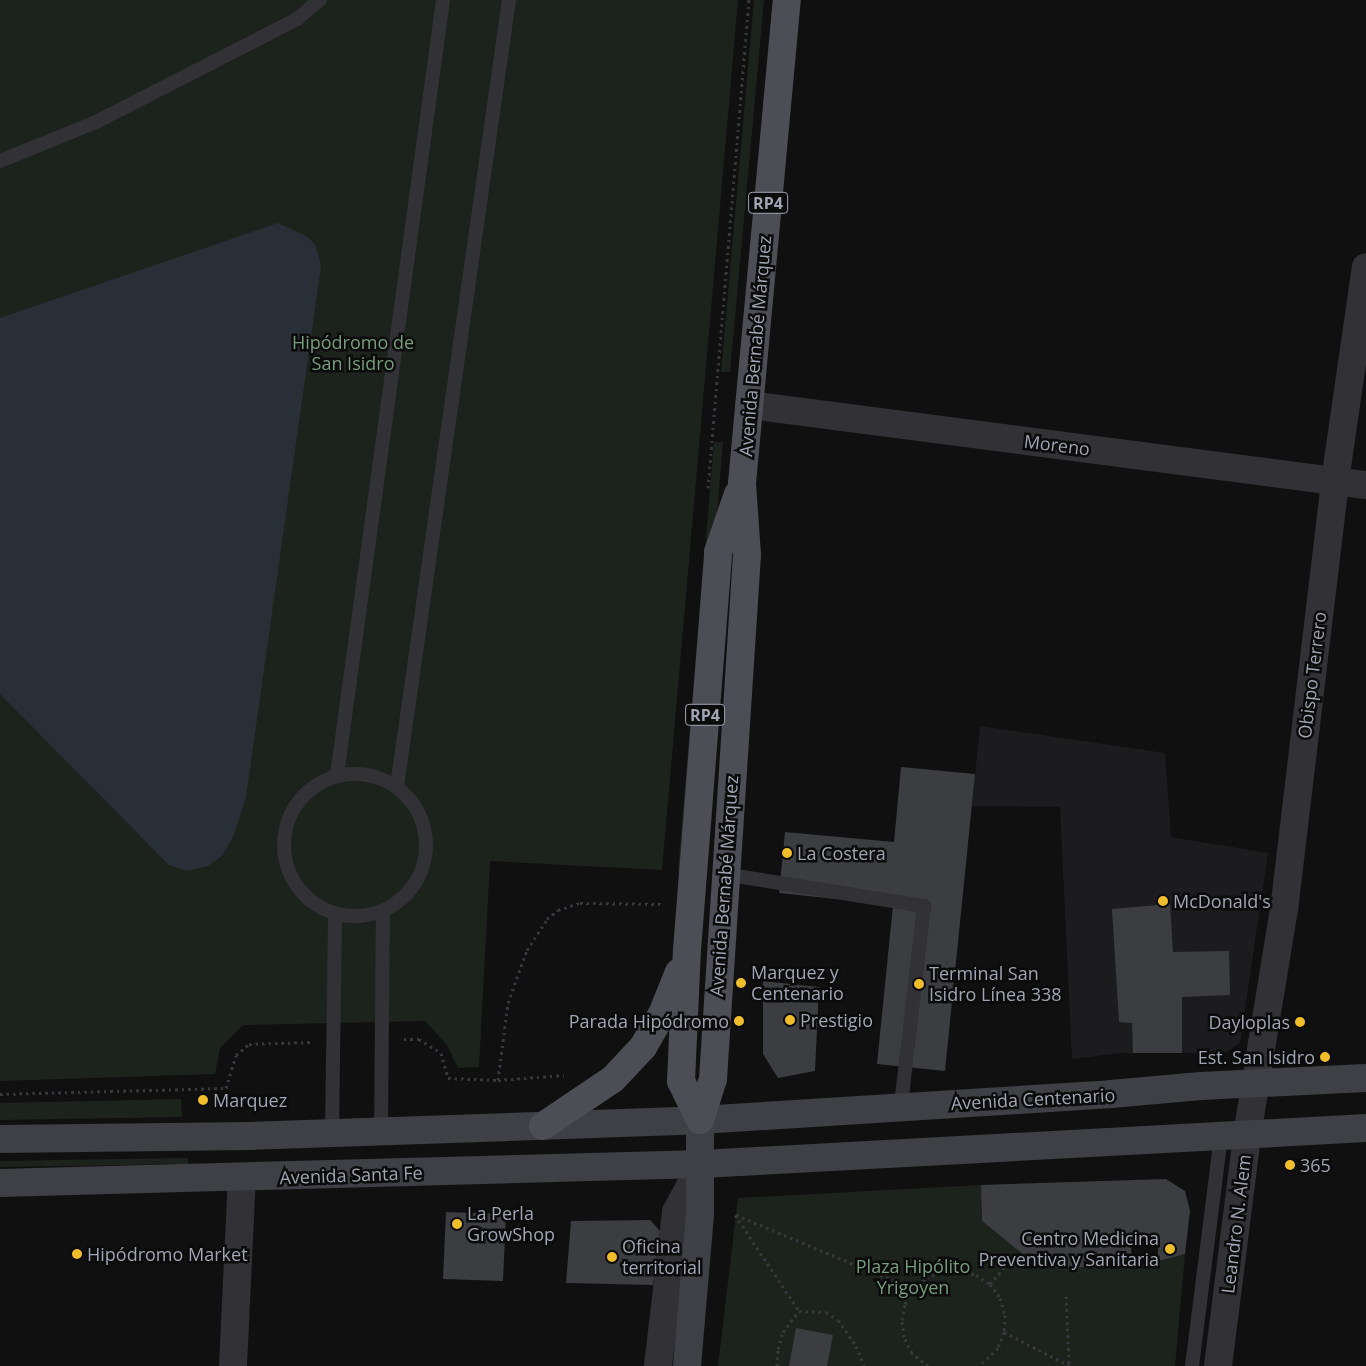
<!DOCTYPE html>
<html>
<head>
<meta charset="utf-8">
<style>
	body { margin:0 }
	#map { position:relative; width:1366px; height:1366px; overflow:hidden; background:#101011; font-family:"Open Sans",sans-serif }
	div>[style] { position:absolute }
	.built>* { inset:0; background:#1c1c1e }
	.green>* { inset:0; background:#1c231d }
	.water>* { inset:0; background:#282f36 }
	.building>* { inset:0; background:#3c3d41 }
	.path>* { height:3px; margin-top:-1.5px; transform-origin:0; background:repeating-linear-gradient(90deg,#37383d 0 2.5px,transparent 0 6.5px) }
	.service>* { height:14px; margin:-7px; padding:0 7px; transform-origin:7px; border-radius:7px; background:#313136 }
	.service>.ring { margin:-7px; padding:0; box-sizing:content-box; background:none; border:14px solid #313136; border-radius:50% }
	.minor>* { height:28px; margin:-14px; padding:0 14px; transform-origin:14px; border-radius:14px; background:#313136 }
	.secondary>* { height:28px; margin:-14px; padding:0 14px; transform-origin:14px; border-radius:14px; background:#3f4046 }
	.primary>* { height:28px; margin:-14px; padding:0 14px; transform-origin:14px; border-radius:14px; background:#4d4e55 }
	.dots>* { width:14px; height:14px; translate:-50% -50%; box-sizing:border-box; border:2px solid #0b0b0c; border-radius:50% }
	span { translate:-50% -50%; white-space:nowrap; text-align:center; line-height:1.15; -webkit-text-stroke:5px #0b0b0c; paint-order:stroke }
	.shield-label span { padding:1px 4px; background:#0b0b0c; border:1px solid; border-radius:4px; -webkit-text-stroke-width:0 }
	.shield-label { font-size:16px; color:#a1a4b2; font-weight:700 }
	.park-label { font-size:18px; color:#789d7d }
	.street-label { font-size:18px; color:#a1a4b2 }
	.poi-label { font-size:18px; color:#a1a4b2 }
	.left { translate:0 -50%; text-align:left }
	.right { translate:-100% -50%; text-align:right }
</style>
</head>
<body>
<div id="map">
	<div class="built">
		<div style="clip-path:polygon(980px 726px,1165px 753px,1171px 837px,1268px 853px,1240px 1043px,1225px 1053px,1121px 1053px,1072px 1059px,1060px 807px,972px 806px)"></div>
	</div>
	<div class="green">
		<div style="clip-path:polygon(0 0,738px 0,662px 870px,490px 861px,479px 1067px,458px 1068px,447px 1045px,425px 1021px,243px 1025px,220px 1048px,215px 1074px,0 1081px)"></div>
		<div style="clip-path:polygon(754px 0,764px 0,730px 372px,721px 372px)"></div>
		<div style="clip-path:polygon(714px 442px,723px 442px,687px 872px,678px 871px)"></div>
		<div style="clip-path:polygon(181px 1099px,182px 1117px,0 1120px,0 1103px)"></div>
		<div style="clip-path:polygon(188px 1158px,188px 1164px,0 1167px,0 1161px)"></div>
		<div style="clip-path:polygon(981px 1185px,982px 1221px,1040px 1268px,1131px 1266px,1185px 1254px,1175px 1366px,718px 1366px,738px 1198px)"></div>
	</div>
	<div class="water">
		<div style="clip-path:polygon(278px 223px,308px 237px,316px 246px,321px 266px,246px 797px,234px 835px,222px 856px,208px 866px,187px 871px,169px 865px,0 694px,0 318px)"></div>
	</div>
	<div class="building">
		<div style="clip-path:polygon(901px 767px,975px 774px,945px 1071px,877px 1064px,893px 905px,779px 893px,785px 832px,894px 842px)"></div>
		<div style="clip-path:polygon(1170px 904px,1173px 952px,1229px 951px,1230px 995px,1182px 997px,1182px 1053px,1133px 1053px,1132px 1023px,1119px 1022px,1112px 909px)"></div>
		<div style="clip-path:polygon(763px 981px,819px 987px,815px 1071px,778px 1078px,763px 1054px)"></div>
		<div style="clip-path:polygon(1166px 1179px,1185px 1191px,1190px 1211px,1185px 1254px,1158px 1261px,1158px 1245px,1131px 1245px,1132px 1266px,1040px 1268px,982px 1221px,981px 1185px)"></div>
		<div style="clip-path:polygon(446px 1212px,506px 1214px,503px 1281px,443px 1279px)"></div>
		<div style="clip-path:polygon(650px 1220px,660px 1231px,653px 1285px,566px 1283px,571px 1221px)"></div>
		<div style="clip-path:polygon(796px 1328px,833px 1335px,827px 1366px,789px 1366px)"></div>
	</div>
	<div class="path">
		<div style="left:708px;top:488px;width:490px;rotate:-85.2deg"></div>
		<div style="left:404px;top:1039px;width:15px"></div>
		<div style="left:419px;top:1039px;width:26px;rotate:32deg"></div>
		<div style="left:441px;top:1053px;width:26px;rotate:74deg"></div>
		<div style="left:448px;top:1078px;width:50px;rotate:2.3deg"></div>
		<div style="left:498px;top:1080px;width:78px;rotate:-82.6deg"></div>
		<div style="left:508px;top:1003px;width:56px;rotate:-70.3deg"></div>
		<div style="left:527px;top:950px;width:37px;rotate:-57deg"></div>
		<div style="left:547px;top:919px;width:14px;rotate:-39deg"></div>
		<div style="left:558px;top:910px;width:23px;rotate:-18deg"></div>
		<div style="left:580px;top:903px;width:84px;rotate:0.7deg"></div>
		<div style="left:498px;top:1080px;width:66px;rotate:-4.3deg"></div>
		<div style="left:0;top:1094px;width:226px;rotate:-1.5deg"></div>
		<div style="left:226px;top:1088px;width:34px;rotate:-73deg"></div>
		<div style="left:236px;top:1055px;width:17px;rotate:-40deg"></div>
		<div style="left:249px;top:1044px;width:64px;rotate:-1.8deg"></div>
		<div style="left:735px;top:1215px;width:115px;rotate:56.3deg"></div>
		<div style="left:799px;top:1311px;width:27px;rotate:2deg"></div>
		<div style="left:826px;top:1312px;width:14px;rotate:34deg"></div>
		<div style="left:838px;top:1320px;width:32px;rotate:55deg"></div>
		<div style="left:856px;top:1346px;width:22px;rotate:68deg"></div>
		<div style="left:736px;top:1215px;width:192px;rotate:22.7deg"></div>
		<div style="left:990px;top:1284px;width:37px;rotate:-49deg"></div>
		<div style="left:1066px;top:1296px;width:69px;rotate:87.5deg"></div>
		<div style="left:1004px;top:1332px;width:74px;rotate:27.3deg"></div>
		<div style="left:777px;top:1366px;width:17px;rotate:-87deg"></div>
		<div style="left:778px;top:1349px;width:18px;rotate:-74deg"></div>
		<div style="left:783px;top:1332px;width:26px;rotate:-53deg"></div>
		<div style="left:928px;top:1366px;width:21px;rotate:-141deg"></div>
		<div style="left:912px;top:1353px;width:18px;rotate:-117deg"></div>
		<div style="left:904px;top:1337px;width:17px;rotate:-97deg"></div>
		<div style="left:902px;top:1320px;width:16px;rotate:-79deg"></div>
		<div style="left:905px;top:1304px;width:17px;rotate:-62deg"></div>
		<div style="left:913px;top:1289px;width:17px;rotate:-40deg"></div>
		<div style="left:926px;top:1278px;width:17px;rotate:-24deg"></div>
		<div style="left:942px;top:1271px;width:17px;rotate:-3deg"></div>
		<div style="left:959px;top:1270px;width:18px;rotate:16deg"></div>
		<div style="left:976px;top:1275px;width:17px;rotate:33deg"></div>
		<div style="left:990px;top:1284px;width:17px;rotate:54deg"></div>
		<div style="left:1000px;top:1298px;width:18px;rotate:74deg"></div>
		<div style="left:1005px;top:1315px;width:17px;rotate:93deg"></div>
		<div style="left:1004px;top:1332px;width:17px;rotate:111deg"></div>
		<div style="left:998px;top:1348px;width:26px;rotate:137deg"></div>
	</div>
	<div class="service">
		<div style="left:0;top:161px;width:104px;rotate:-22.1deg"></div>
		<div style="left:96px;top:122px;width:226px;rotate:-27.1deg"></div>
		<div style="left:297px;top:19px;width:30px;rotate:-40deg"></div>
		<div class="ring" style="left:284px;top:774px;width:128px;height:128px"></div>
		<div style="left:337px;top:775px;width:782px;rotate:-82.21deg"></div>
		<div style="left:397px;top:786px;width:794px;rotate:-81.89deg"></div>
		<div style="left:724px;top:874px;width:203px;rotate:9.1deg"></div>
		<div style="left:924px;top:906px;width:201px;rotate:96.6deg"></div>
		<div style="left:381px;top:1131px;width:219px;rotate:-89.5deg"></div>
		<div style="left:332px;top:1133px;width:218px;rotate:-89.2deg"></div>
		<div style="left:1192px;top:1366px;width:232px;rotate:-82.8deg"></div>
	</div>
	<div class="minor">
		<div style="left:749px;top:405px;width:622px;rotate:7.39deg"></div>
		<div style="left:233px;top:1366px;width:188px;rotate:-87.3deg"></div>
		<div style="left:658px;top:1366px;width:155px;rotate:-83.3deg"></div>
		<div style="left:676px;top:1212px;width:55px;rotate:-61.6deg"></div>
		<div style="left:1218px;top:1366px;width:233px;rotate:-82.8deg"></div>
		<div style="left:1247px;top:1135px;width:228px;rotate:-80.7deg"></div>
		<div style="left:1284px;top:910px;width:432px;rotate:-83.2deg"></div>
		<div style="left:1335px;top:481px;width:216px;rotate:-81.8deg"></div>
	</div>
	<div class="secondary">
		<div style="left:0;top:1139px;width:250px;rotate:-0.7deg"></div>
		<div style="left:250px;top:1136px;width:450px;rotate:-2deg"></div>
		<div style="left:700px;top:1120px;width:412px;rotate:-3.6deg"></div>
		<div style="left:1111px;top:1094px;width:90px;rotate:-5.1deg"></div>
		<div style="left:1201px;top:1086px;width:165px;rotate:-2.8deg"></div>
		<div style="left:0;top:1183px;width:702px;rotate:-1.55deg"></div>
		<div style="left:702px;top:1164px;width:665px;rotate:-3.1deg"></div>
		<div style="left:687px;top:1366px;width:154px;rotate:-85.1deg"></div>
		<div style="left:700px;top:1213px;width:93px;rotate:-90deg"></div>
	</div>
	<div class="primary">
		<div style="left:700px;top:1120px;width:43px;rotate:-72.4deg"></div>
		<div style="left:713px;top:1079px;width:525px;rotate:-86.29deg"></div>
		<div style="left:747px;top:555px;width:72px;rotate:-94deg"></div>
		<div style="left:742px;top:483px;width:485px;rotate:-84.7deg"></div>
		<div style="left:700px;top:1120px;width:43px;rotate:-116deg"></div>
		<div style="left:681px;top:1081px;width:131px;rotate:-87.4deg"></div>
		<div style="left:687px;top:950px;width:399px;rotate:-85.5deg"></div>
		<div style="left:718px;top:552px;width:61px;rotate:-71deg"></div>
		<div style="left:543px;top:1126px;width:84px;rotate:-33.9deg"></div>
		<div style="left:613px;top:1079px;width:44px;rotate:-46.8deg"></div>
		<div style="left:643px;top:1047px;width:38px;rotate:-60deg"></div>
		<div style="left:662px;top:1014px;width:45px;rotate:-68deg"></div>
	</div>
	<div class="dots">
		<div style="left:787px;top:853px;background:#efbe2a"></div>
		<div style="left:1163px;top:901px;background:#efbe2a"></div>
		<div style="left:741px;top:983px;background:#efbe2a"></div>
		<div style="left:919px;top:984px;background:#efbe2a"></div>
		<div style="left:790px;top:1020px;background:#efbe2a"></div>
		<div style="left:739px;top:1021px;background:#efbe2a"></div>
		<div style="left:1300px;top:1022px;background:#efbe2a"></div>
		<div style="left:1325px;top:1057px;background:#efbe2a"></div>
		<div style="left:203px;top:1100px;background:#efbe2a"></div>
		<div style="left:1290px;top:1165px;background:#efbe2a"></div>
		<div style="left:457px;top:1224px;background:#efbe2a"></div>
		<div style="left:1170px;top:1249px;background:#efbe2a"></div>
		<div style="left:77px;top:1254px;background:#efbe2a"></div>
		<div style="left:612px;top:1257px;background:#efbe2a"></div>
	</div>
	<div class="shield-label">
		<span style="left:768px;top:203px">RP4</span>
		<span style="left:705px;top:715px">RP4</span>
	</div>
	<div class="park-label">
		<span style="left:353px;top:353px">Hipódromo de<br>San Isidro</span>
		<span style="left:913px;top:1277px">Plaza Hipólito<br>Yrigoyen</span>
	</div>
	<div class="street-label">
		<span style="left:755px;top:346px;rotate:-85deg">Avenida Bernabé Márquez</span>
		<span style="left:1057px;top:445px;rotate:7deg">Moreno</span>
		<span style="left:1312px;top:675px;rotate:-83deg">Obispo Terrero</span>
		<span style="left:724px;top:886px;rotate:-86deg">Avenida Bernabé Márquez</span>
		<span style="left:1033px;top:1099px;rotate:-3deg">Avenida Centenario</span>
		<span style="left:351px;top:1175px;rotate:-2deg">Avenida Santa Fe</span>
		<span style="left:1236px;top:1224px;rotate:-83deg">Leandro N. Alem</span>
	</div>
	<div class="poi-label">
		<span class="left" style="left:797px;top:853px">La Costera</span>
		<span class="left" style="left:1173px;top:901px">McDonald's</span>
		<span class="left" style="left:751px;top:983px">Marquez y<br>Centenario</span>
		<span class="left" style="left:929px;top:984px">Terminal San<br>Isidro Línea 338</span>
		<span class="left" style="left:800px;top:1020px">Prestigio</span>
		<span class="right" style="left:729px;top:1021px">Parada Hipódromo</span>
		<span class="right" style="left:1290px;top:1022px">Dayloplas</span>
		<span class="right" style="left:1315px;top:1057px">Est. San Isidro</span>
		<span class="left" style="left:213px;top:1100px">Marquez</span>
		<span class="left" style="left:1300px;top:1165px">365</span>
		<span class="left" style="left:467px;top:1224px">La Perla<br>GrowShop</span>
		<span class="right" style="left:1159px;top:1249px">Centro Medicina<br>Preventiva y Sanitaria</span>
		<span class="left" style="left:622px;top:1257px">Oficina<br>territorial</span>
		<span class="left" style="left:87px;top:1254px">Hipódromo Market</span>
	</div>
</div>
</body>
</html>
